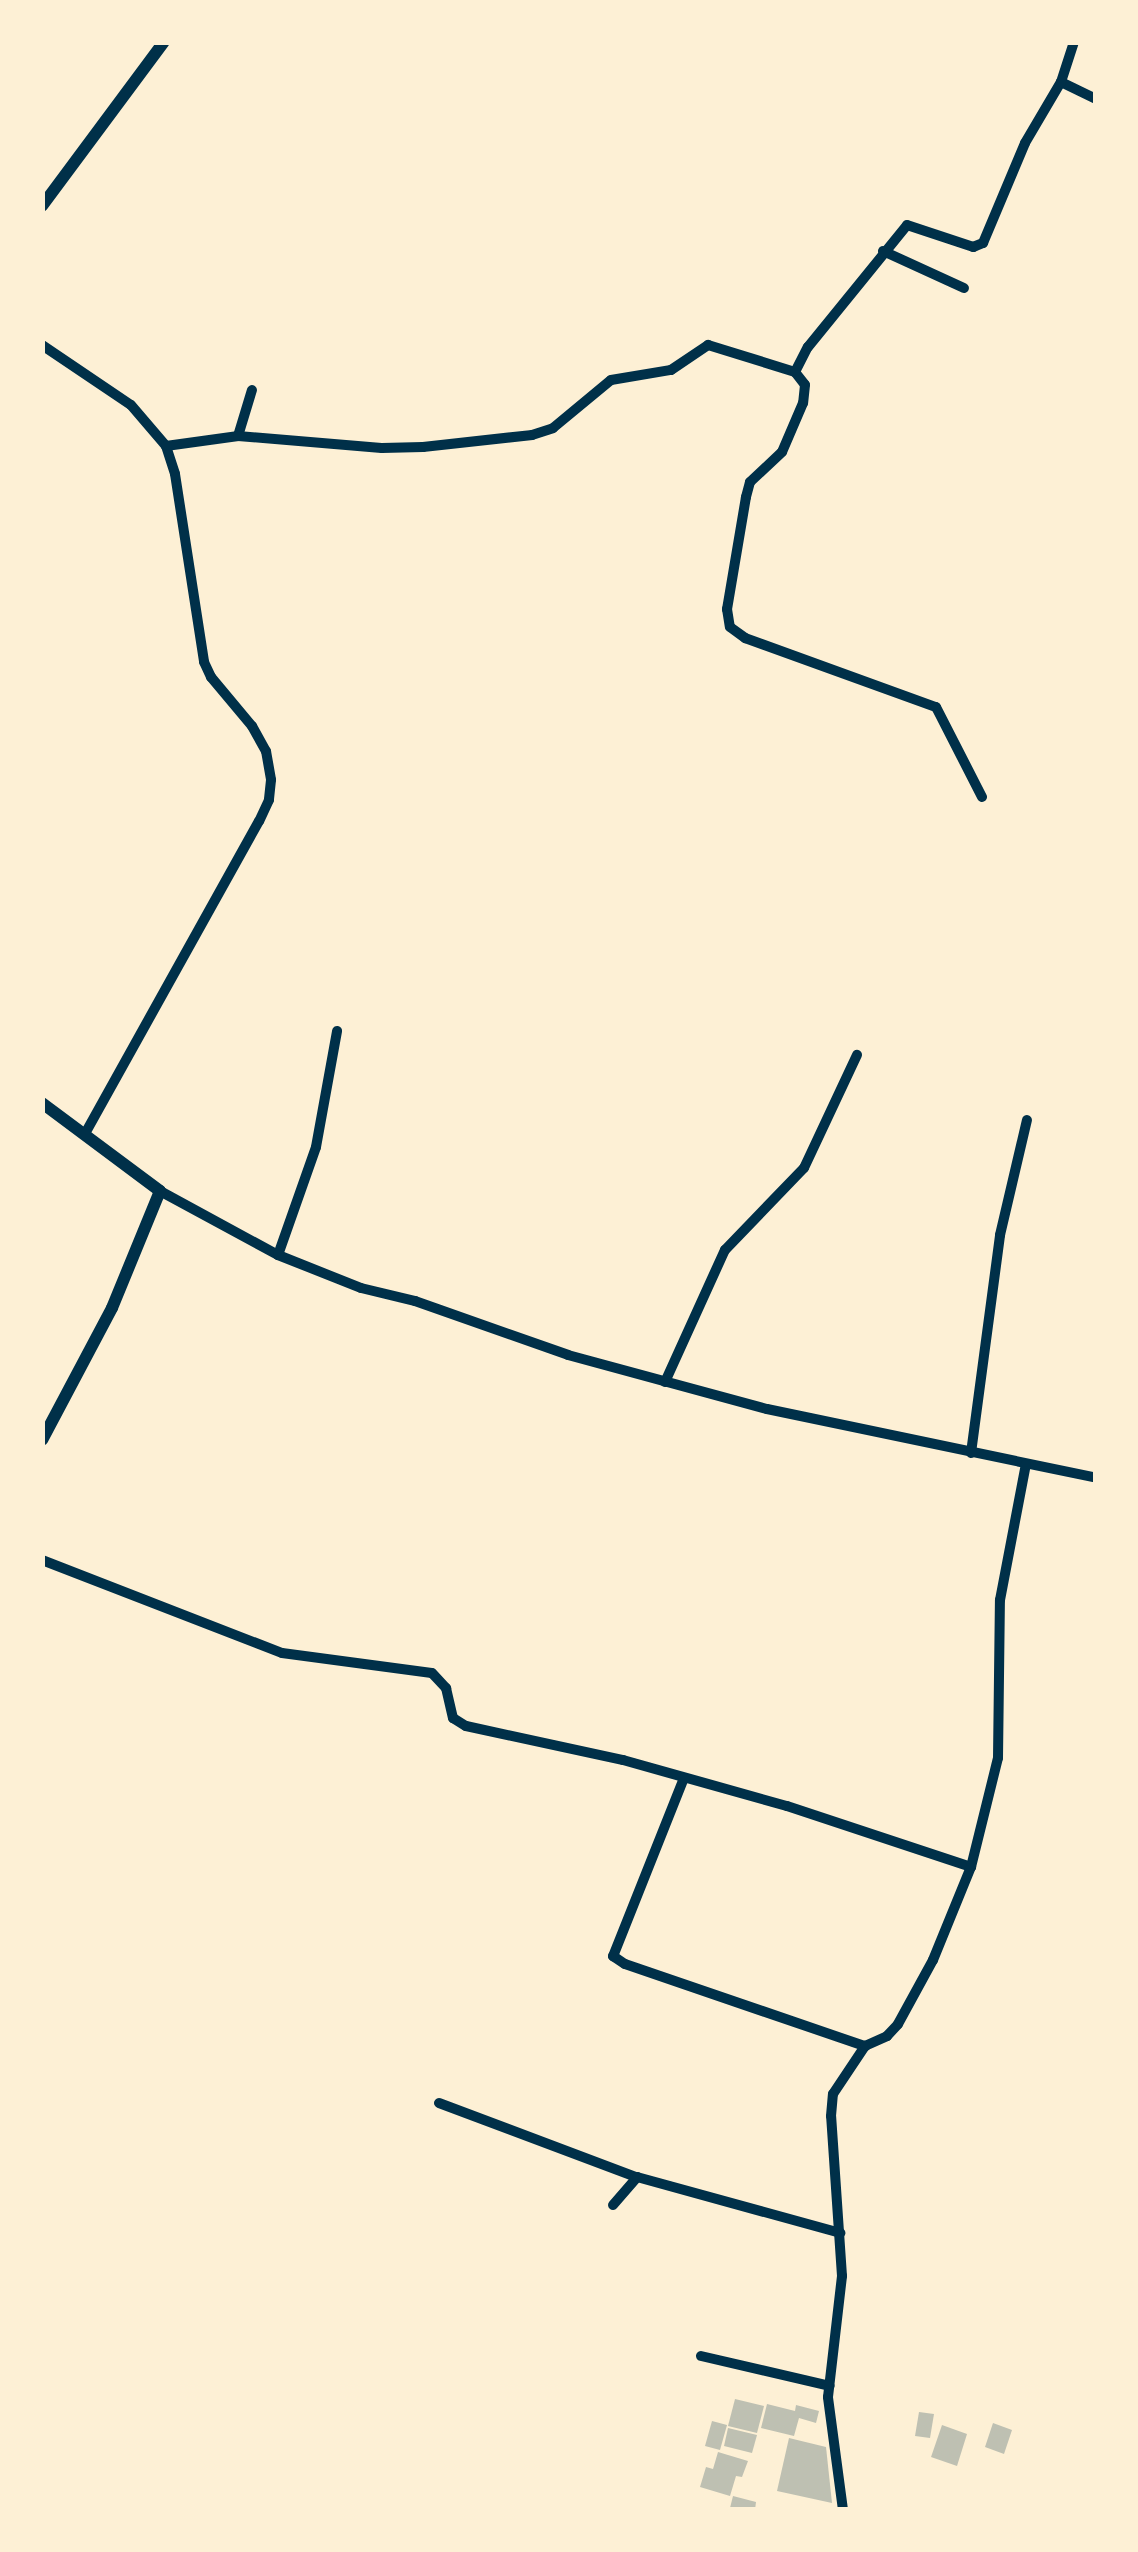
<!DOCTYPE html>
<html>
<head>
<meta charset="utf-8">
<style>
	body { margin:0 }
	#map { position:relative; width:1138px; height:2552px; overflow:hidden; background:#fdf0d5; font-family:"Exo 2",sans-serif }
	div>[style] { position:absolute }
	.building>* { inset:0; background:#bec0b2 }
	.minor>* { height:10px; margin:-5px; padding:0 5px; transform-origin:5px; border-radius:5px; background:#003049 }
	.tertiary>* { height:12px; margin:-6px; padding:0 6px; transform-origin:6px; border-radius:6px; background:#003049 }
	span { translate:-50% -50%; white-space:nowrap; text-align:center; line-height:1.15; -webkit-text-stroke:10px #fdf0d5; paint-order:stroke }
	.frame { position:absolute; inset:0; border:45px solid #fdf0d5; pointer-events:none }
</style>
</head>
<body>
<div id="map">
	<div class="building">
		<div style="clip-path:polygon(735px 2399px,764px 2406px,757px 2433px,728px 2426px)"></div>
		<div style="clip-path:polygon(767px 2404px,795px 2411px,796px 2405px,819px 2411px,816px 2423px,799px 2418px,794px 2436px,761px 2428px)"></div>
		<div style="clip-path:polygon(919px 2412px,934px 2414px,930px 2438px,915px 2436px)"></div>
		<div style="clip-path:polygon(712px 2421px,727px 2425px,720px 2450px,705px 2446px)"></div>
		<div style="clip-path:polygon(993px 2423px,1012px 2430px,1004px 2454px,985px 2447px)"></div>
		<div style="clip-path:polygon(942px 2425px,967px 2434px,957px 2466px,931px 2457px)"></div>
		<div style="clip-path:polygon(728px 2428px,757px 2435px,752px 2453px,724px 2446px)"></div>
		<div style="clip-path:polygon(789px 2438px,826px 2447px,832px 2503px,777px 2491px)"></div>
		<div style="clip-path:polygon(718px 2452px,748px 2461px,742px 2477px,736px 2476px,730px 2496px,700px 2487px,706px 2467px,713px 2469px)"></div>
		<div style="clip-path:polygon(733px 2496px,756px 2502px,755px 2510px,730px 2508px)"></div>
	</div>
	<div class="minor">
		<div style="left:1061px;top:82px;width:39px;rotate:26deg"></div>
		<div style="left:883px;top:251px;width:89px;rotate:24.6deg"></div>
		<div style="left:42px;top:345px;width:107px;rotate:34deg"></div>
		<div style="left:131px;top:405px;width:54px;rotate:49.5deg"></div>
		<div style="left:166px;top:446px;width:29px;rotate:72deg"></div>
		<div style="left:175px;top:474px;width:190px;rotate:81.2deg"></div>
		<div style="left:204px;top:662px;width:17px;rotate:65deg"></div>
		<div style="left:211px;top:677px;width:64px;rotate:50.1deg"></div>
		<div style="left:252px;top:726px;width:29px;rotate:61deg"></div>
		<div style="left:266px;top:751px;width:29px;rotate:80deg"></div>
		<div style="left:271px;top:780px;width:20px;rotate:96deg"></div>
		<div style="left:269px;top:800px;width:23px;rotate:115deg"></div>
		<div style="left:259px;top:821px;width:356px;rotate:119.1deg"></div>
		<div style="left:795px;top:372px;width:16px;rotate:52deg"></div>
		<div style="left:805px;top:385px;width:18px;rotate:96deg"></div>
		<div style="left:803px;top:403px;width:53px;rotate:113.2deg"></div>
		<div style="left:782px;top:452px;width:44px;rotate:136.8deg"></div>
		<div style="left:750px;top:482px;width:16px;rotate:105deg"></div>
		<div style="left:746px;top:497px;width:114px;rotate:99.6deg"></div>
		<div style="left:727px;top:609px;width:18px;rotate:81deg"></div>
		<div style="left:730px;top:627px;width:19px;rotate:36deg"></div>
		<div style="left:745px;top:638px;width:203px;rotate:19.9deg"></div>
		<div style="left:936px;top:707px;width:101px;rotate:62.9deg"></div>
		<div style="left:238px;top:436px;width:48px;rotate:-73.1deg"></div>
		<div style="left:166px;top:446px;width:73px;rotate:-7.9deg"></div>
		<div style="left:238px;top:436px;width:144px;rotate:4.8deg"></div>
		<div style="left:382px;top:448px;width:41px;rotate:-1.4deg"></div>
		<div style="left:423px;top:447px;width:110px;rotate:-6.3deg"></div>
		<div style="left:532px;top:435px;width:22px;rotate:-18deg"></div>
		<div style="left:553px;top:428px;width:75px;rotate:-39.6deg"></div>
		<div style="left:611px;top:380px;width:61px;rotate:-9.5deg"></div>
		<div style="left:671px;top:370px;width:45px;rotate:-34deg"></div>
		<div style="left:708px;top:345px;width:91px;rotate:17.2deg"></div>
		<div style="left:795px;top:372px;width:28px;rotate:-63deg"></div>
		<div style="left:808px;top:347px;width:157px;rotate:-50.9deg"></div>
		<div style="left:907px;top:225px;width:70px;rotate:18.4deg"></div>
		<div style="left:973px;top:247px;width:11px;rotate:-22deg"></div>
		<div style="left:983px;top:243px;width:108px;rotate:-67.2deg"></div>
		<div style="left:1025px;top:143px;width:71px;rotate:-59.5deg"></div>
		<div style="left:1061px;top:82px;width:42px;rotate:-72deg"></div>
		<div style="left:160px;top:1191px;width:134px;rotate:28.5deg"></div>
		<div style="left:278px;top:1255px;width:89px;rotate:21.7deg"></div>
		<div style="left:361px;top:1288px;width:56px;rotate:13.5deg"></div>
		<div style="left:415px;top:1301px;width:162px;rotate:19.4deg"></div>
		<div style="left:568px;top:1355px;width:206px;rotate:15.2deg"></div>
		<div style="left:767px;top:1409px;width:336px;rotate:11.8deg"></div>
		<div style="left:278px;top:1255px;width:114px;rotate:-70.6deg"></div>
		<div style="left:316px;top:1147px;width:118px;rotate:-79.7deg"></div>
		<div style="left:665px;top:1382px;width:145px;rotate:-65.6deg"></div>
		<div style="left:725px;top:1250px;width:114px;rotate:-46.1deg"></div>
		<div style="left:804px;top:1168px;width:125px;rotate:-64.9deg"></div>
		<div style="left:971px;top:1453px;width:220px;rotate:-82.4deg"></div>
		<div style="left:1000px;top:1235px;width:118px;rotate:-76.8deg"></div>
		<div style="left:42px;top:1560px;width:257px;rotate:21.2deg"></div>
		<div style="left:282px;top:1653px;width:151px;rotate:7.6deg"></div>
		<div style="left:432px;top:1673px;width:21px;rotate:47deg"></div>
		<div style="left:446px;top:1688px;width:31px;rotate:77deg"></div>
		<div style="left:453px;top:1718px;width:15px;rotate:32deg"></div>
		<div style="left:466px;top:1726px;width:161px;rotate:12.2deg"></div>
		<div style="left:623px;top:1760px;width:170px;rotate:15.7deg"></div>
		<div style="left:787px;top:1806px;width:194px;rotate:18.3deg"></div>
		<div style="left:684px;top:1778px;width:192px;rotate:111.7deg"></div>
		<div style="left:613px;top:1956px;width:14px;rotate:34deg"></div>
		<div style="left:625px;top:1964px;width:254px;rotate:18.9deg"></div>
		<div style="left:439px;top:2103px;width:210px;rotate:20.6deg"></div>
		<div style="left:613px;top:2205px;width:37px;rotate:-49deg"></div>
		<div style="left:637px;top:2177px;width:211px;rotate:15.4deg"></div>
		<div style="left:701px;top:2356px;width:132px;rotate:13.1deg"></div>
		<div style="left:843px;top:2510px;width:114px;rotate:-97.6deg"></div>
		<div style="left:828px;top:2397px;width:122px;rotate:-83.4deg"></div>
		<div style="left:842px;top:2276px;width:160px;rotate:-93.9deg"></div>
		<div style="left:831px;top:2116px;width:22px;rotate:-85deg"></div>
		<div style="left:833px;top:2094px;width:58px;rotate:-56.3deg"></div>
		<div style="left:865px;top:2046px;width:24px;rotate:-24deg"></div>
		<div style="left:887px;top:2036px;width:16px;rotate:-47deg"></div>
		<div style="left:898px;top:2024px;width:73px;rotate:-61.3deg"></div>
		<div style="left:933px;top:1960px;width:100px;rotate:-67.8deg"></div>
		<div style="left:971px;top:1867px;width:112px;rotate:-76.1deg"></div>
		<div style="left:998px;top:1758px;width:158px;rotate:-89.3deg"></div>
		<div style="left:1000px;top:1600px;width:138px;rotate:-79.2deg"></div>
	</div>
	<div class="tertiary">
		<div style="left:42px;top:206px;width:204px;rotate:-53.4deg"></div>
		<div style="left:42px;top:1103px;width:147px;rotate:36.7deg"></div>
		<div style="left:160px;top:1191px;width:126px;rotate:112.3deg"></div>
		<div style="left:112px;top:1308px;width:149px;rotate:117.9deg"></div>
	</div>
	<div class="frame"></div>
</div>
</body>
</html>
